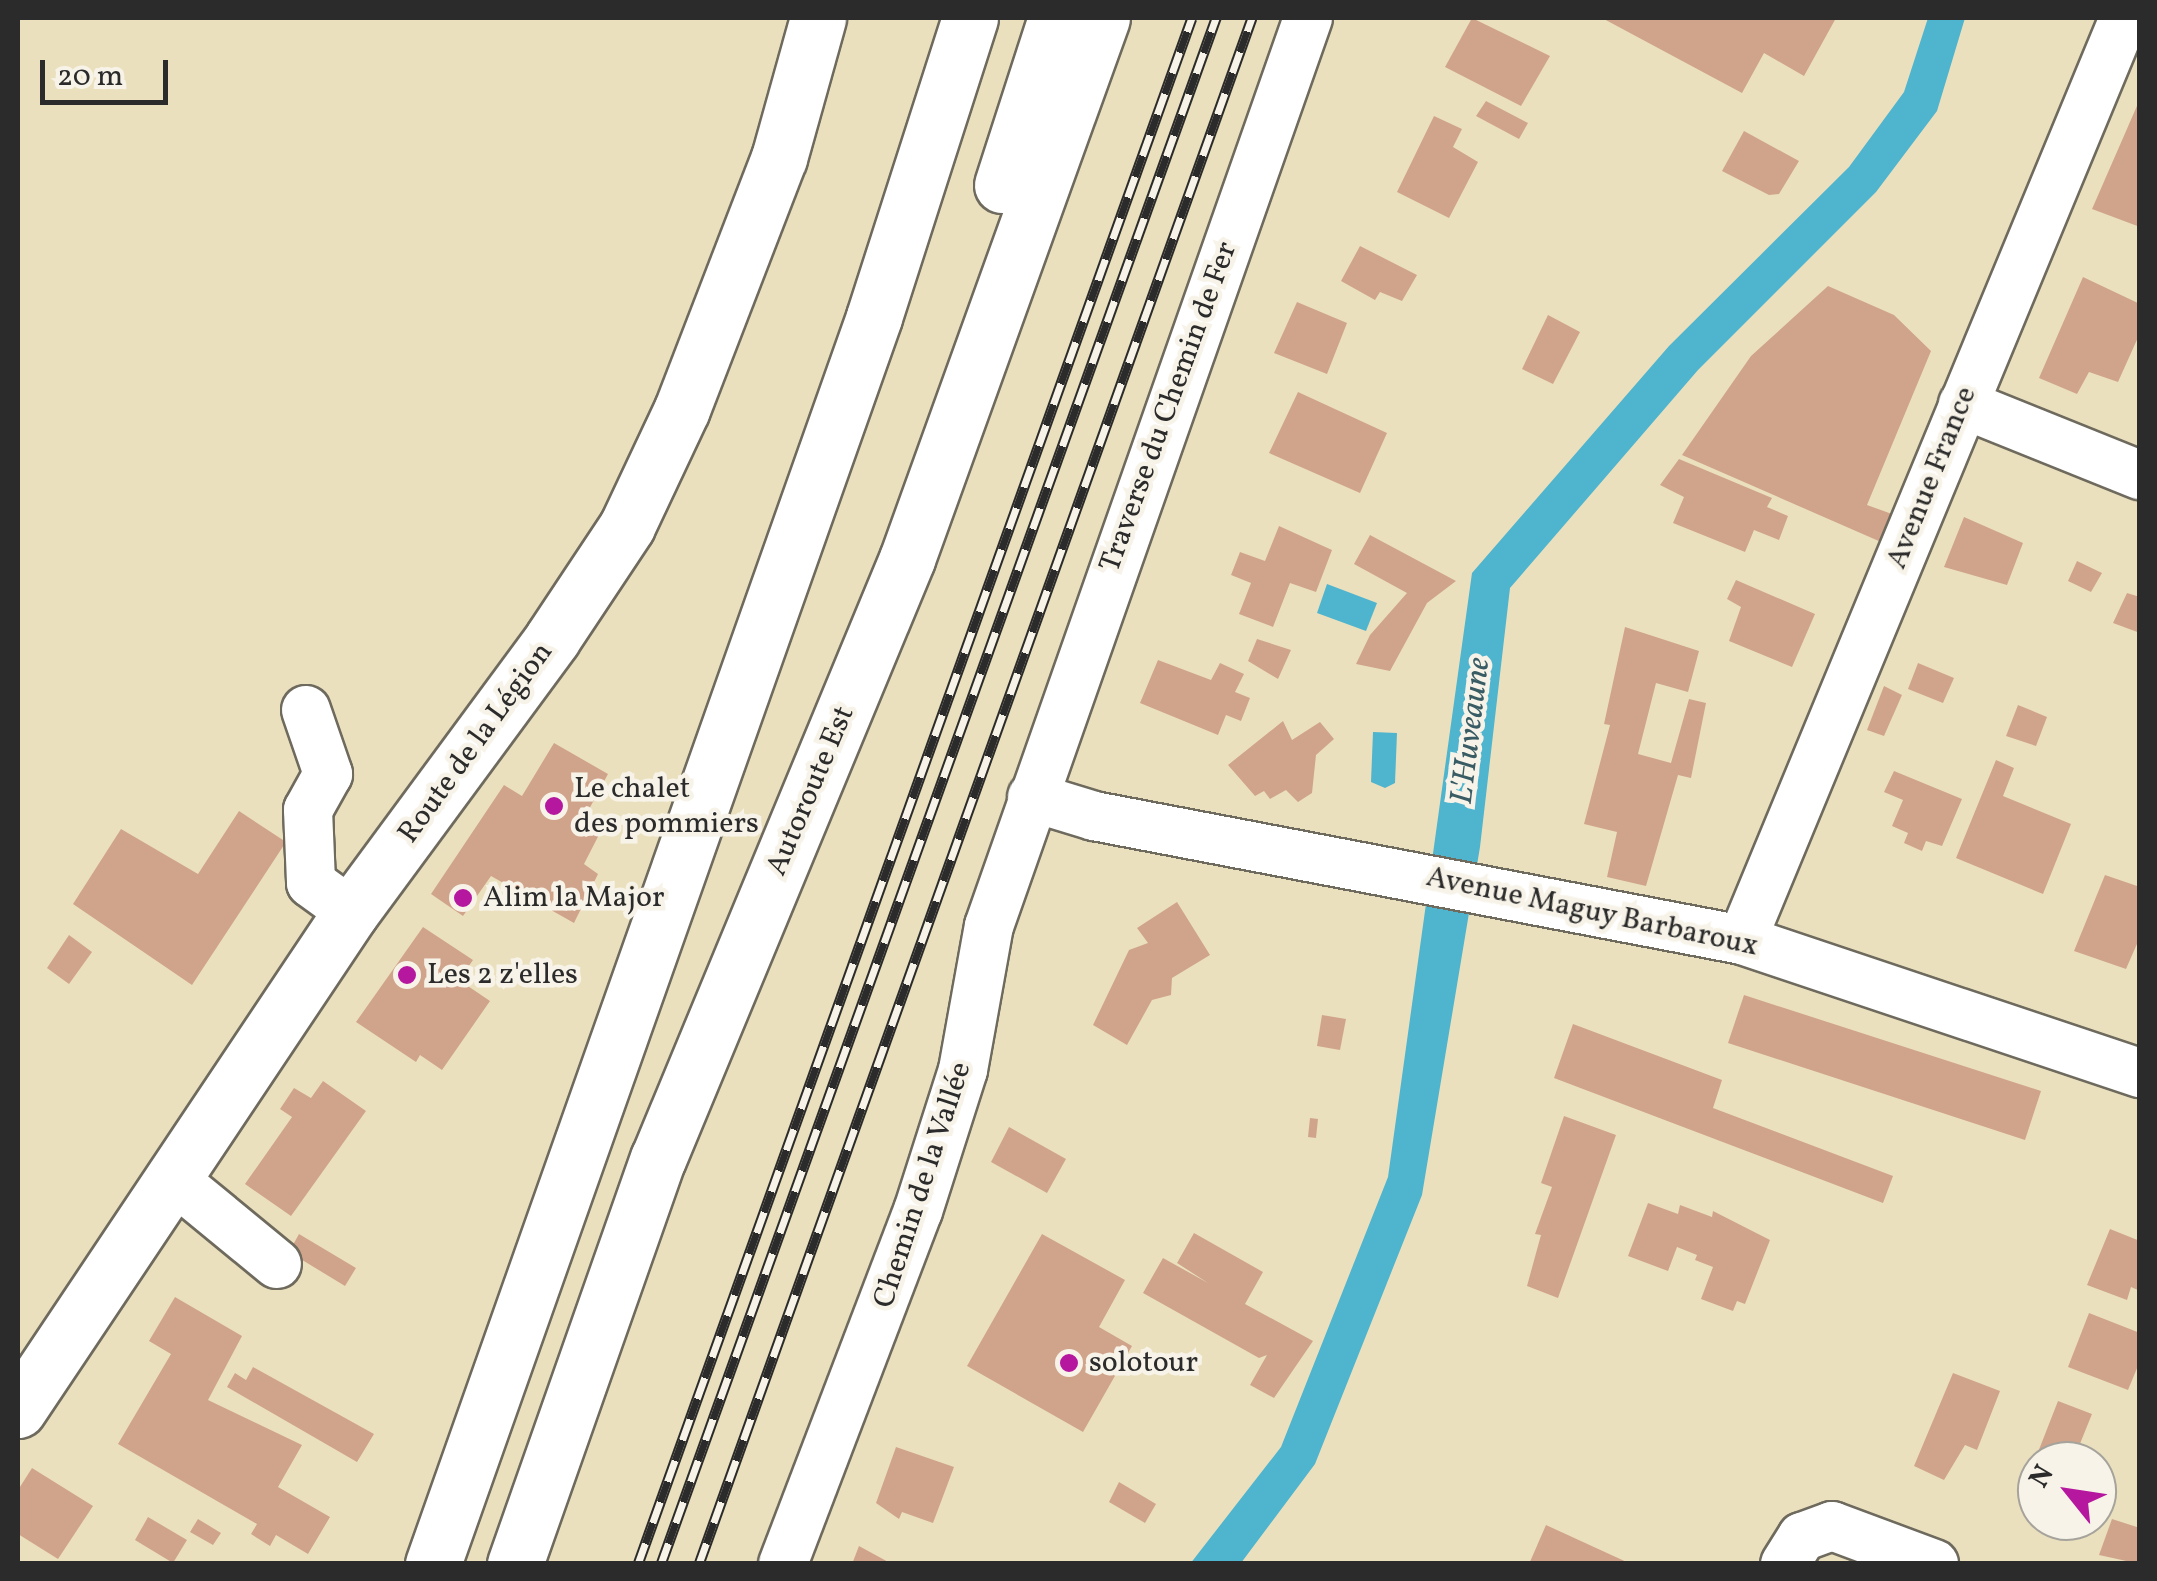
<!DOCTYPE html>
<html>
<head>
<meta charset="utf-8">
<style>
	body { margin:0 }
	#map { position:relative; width:2157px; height:1581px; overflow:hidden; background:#ebe0bd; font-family:Vollkorn,serif }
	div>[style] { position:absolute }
	.water>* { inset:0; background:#4fb4ce }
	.building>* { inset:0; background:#d0a48b }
	.roads { filter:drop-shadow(2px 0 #6e6a5e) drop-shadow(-2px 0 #6e6a5e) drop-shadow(0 2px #6e6a5e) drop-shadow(0 -2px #6e6a5e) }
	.minor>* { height:48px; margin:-24px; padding:0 24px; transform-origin:24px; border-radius:24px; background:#fff }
	.major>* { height:55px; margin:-27.5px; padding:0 27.5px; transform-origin:27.5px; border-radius:27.5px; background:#fff }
	.highway>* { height:55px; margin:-27.5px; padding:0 27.5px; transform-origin:27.5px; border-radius:27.5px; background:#fff }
	.rail>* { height:11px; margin-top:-5.5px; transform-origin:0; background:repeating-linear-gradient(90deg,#f7f3e8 0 22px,#2b2b2b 0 44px); box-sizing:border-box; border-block:2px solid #2b2b2b }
	.dots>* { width:28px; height:28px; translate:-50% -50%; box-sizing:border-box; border:5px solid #f7f3e8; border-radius:50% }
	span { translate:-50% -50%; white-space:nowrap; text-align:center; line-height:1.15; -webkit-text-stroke:9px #f7f3e8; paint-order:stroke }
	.street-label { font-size:30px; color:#2b2b2b }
	.poi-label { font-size:30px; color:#2b2b2b }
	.left { translate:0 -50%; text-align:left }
	.water-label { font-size:32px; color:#385b64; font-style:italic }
	.frame { position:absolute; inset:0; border:20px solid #2b2b2b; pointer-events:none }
	.north { position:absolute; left:2017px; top:1441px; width:100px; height:100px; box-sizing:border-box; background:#f7f3e8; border:2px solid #a5a39c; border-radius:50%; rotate:300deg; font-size:28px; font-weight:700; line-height:40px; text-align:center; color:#2b2b2b }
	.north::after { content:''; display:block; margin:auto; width:35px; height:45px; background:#b5179e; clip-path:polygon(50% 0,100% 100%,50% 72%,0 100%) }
	.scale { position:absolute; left:40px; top:60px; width:128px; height:45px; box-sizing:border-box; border:5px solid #2b2b2b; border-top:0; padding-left:12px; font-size:30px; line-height:35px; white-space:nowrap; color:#2b2b2b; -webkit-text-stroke:8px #f7f3e8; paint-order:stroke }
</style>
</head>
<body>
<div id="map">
	<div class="water">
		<div style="clip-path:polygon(1928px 18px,1965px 18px,1937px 111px,1876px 192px,1698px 370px,1510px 588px,1480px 847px,1422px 1195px,1315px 1464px,1241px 1563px,1190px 1564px,1281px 1447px,1388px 1177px,1472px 573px,1669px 346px,1849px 167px,1904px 92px)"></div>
		<div style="clip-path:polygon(1327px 584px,1377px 603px,1366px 631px,1317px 613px)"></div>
		<div style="clip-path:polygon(1373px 732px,1397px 733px,1395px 783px,1385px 788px,1371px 782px)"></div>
	</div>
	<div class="building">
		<div style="clip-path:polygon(1472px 18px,1550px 56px,1521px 106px,1445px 67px)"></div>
		<div style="clip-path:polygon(1602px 18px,1836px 18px,1804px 76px,1764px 53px,1742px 93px)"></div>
		<div style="clip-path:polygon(2140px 99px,2140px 227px,2092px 209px)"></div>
		<div style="clip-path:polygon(1486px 101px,1528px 123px,1519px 139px,1476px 116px)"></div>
		<div style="clip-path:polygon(1434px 116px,1462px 129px,1453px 147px,1478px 162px,1449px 218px,1397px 192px)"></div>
		<div style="clip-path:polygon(1744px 131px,1799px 161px,1779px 194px,1769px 195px,1722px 171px)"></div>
		<div style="clip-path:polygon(1360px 246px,1417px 275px,1402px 301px,1380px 292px,1375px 300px,1341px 281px)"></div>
		<div style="clip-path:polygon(2083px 277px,2140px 304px,2140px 333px,2118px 382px,2089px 372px,2077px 394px,2039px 378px)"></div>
		<div style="clip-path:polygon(1828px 286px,1894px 315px,1931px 351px,1867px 505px,1892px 514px,1881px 542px,1682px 455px,1751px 356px)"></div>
		<div style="clip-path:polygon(1297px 302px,1347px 323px,1327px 374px,1274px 353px)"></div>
		<div style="clip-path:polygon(1548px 315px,1580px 332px,1553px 384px,1522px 369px)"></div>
		<div style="clip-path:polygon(1298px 392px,1387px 433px,1360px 493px,1269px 453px)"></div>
		<div style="clip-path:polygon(1679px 459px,1772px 498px,1767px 507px,1788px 516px,1779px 540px,1754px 530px,1745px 552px,1673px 523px,1684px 497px,1660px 485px)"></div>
		<div style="clip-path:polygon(1964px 517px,2023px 543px,2007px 585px,1944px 567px)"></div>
		<div style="clip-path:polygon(1279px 526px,1332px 550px,1316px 592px,1290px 583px,1273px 627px,1239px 614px,1251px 583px,1231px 575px,1240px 552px,1265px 561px)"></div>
		<div style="clip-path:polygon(1370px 535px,1456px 581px,1427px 603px,1390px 671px,1356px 664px,1370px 635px,1407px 593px,1354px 564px)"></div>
		<div style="clip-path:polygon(2077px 561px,2102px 573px,2091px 592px,2068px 581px)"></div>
		<div style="clip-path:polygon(1736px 580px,1815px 614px,1792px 667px,1729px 641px,1741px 607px,1727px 599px)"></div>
		<div style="clip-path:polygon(2127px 593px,2140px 597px,2140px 633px,2113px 623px)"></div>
		<div style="clip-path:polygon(1625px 627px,1699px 651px,1688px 692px,1656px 683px,1638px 754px,1671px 763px,1689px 699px,1706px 703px,1691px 778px,1678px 775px,1646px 886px,1607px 877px,1617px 832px,1584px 824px,1610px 725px,1604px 724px)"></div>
		<div style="clip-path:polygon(1257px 639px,1291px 650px,1278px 679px,1248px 661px)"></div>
		<div style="clip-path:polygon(1158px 660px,1211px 680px,1220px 663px,1244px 674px,1235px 692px,1250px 698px,1241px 721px,1226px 715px,1218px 735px,1140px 703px)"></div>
		<div style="clip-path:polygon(1918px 663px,1954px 678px,1943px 703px,1908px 689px)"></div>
		<div style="clip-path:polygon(1884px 686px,1902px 695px,1884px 736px,1867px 730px)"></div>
		<div style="clip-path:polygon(2018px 705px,2047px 717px,2036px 746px,2006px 736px)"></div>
		<div style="clip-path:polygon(1283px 721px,1292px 740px,1320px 722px,1334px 739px,1316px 755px,1312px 793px,1298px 802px,1286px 790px,1270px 799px,1264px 791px,1255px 796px,1228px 765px)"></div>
		<div style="clip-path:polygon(554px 743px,608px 774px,587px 813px,605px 823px,584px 864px,598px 874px,574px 923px,491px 876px,463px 916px,431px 894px,504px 785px,522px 796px)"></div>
		<div style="clip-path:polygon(1996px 760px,2014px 768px,2003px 796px,2071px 824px,2043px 894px,1956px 858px)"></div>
		<div style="clip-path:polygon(1894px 771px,1962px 799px,1942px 846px,1926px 841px,1922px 851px,1904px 843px,1908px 833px,1892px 826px,1903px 800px,1884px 792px)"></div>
		<div style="clip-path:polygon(239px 811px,286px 842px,192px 985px,73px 904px,121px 829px,198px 874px)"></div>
		<div style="clip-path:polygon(2105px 875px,2140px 887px,2140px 937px,2126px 969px,2074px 951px)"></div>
		<div style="clip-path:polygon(1177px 902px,1210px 955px,1172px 978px,1171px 995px,1152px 1000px,1127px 1045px,1093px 1025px,1129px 950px,1148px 943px,1137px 928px)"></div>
		<div style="clip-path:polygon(423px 927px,473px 960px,459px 980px,490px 1001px,442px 1070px,420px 1055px,416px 1062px,356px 1022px)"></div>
		<div style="clip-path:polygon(69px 935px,92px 952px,69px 984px,47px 968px)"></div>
		<div style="clip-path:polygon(1744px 995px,2041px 1091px,2025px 1140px,1728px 1043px)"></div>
		<div style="clip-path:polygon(1322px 1015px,1346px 1019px,1340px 1050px,1317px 1046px)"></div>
		<div style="clip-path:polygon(1573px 1024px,1722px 1080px,1713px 1108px,1893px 1176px,1883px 1203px,1554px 1078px)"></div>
		<div style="clip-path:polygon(323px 1081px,366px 1111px,291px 1216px,245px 1184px,292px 1117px,280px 1109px,294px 1088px,311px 1098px)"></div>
		<div style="clip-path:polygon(1564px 1116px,1616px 1135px,1558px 1298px,1527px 1286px,1541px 1235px,1535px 1234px,1552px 1187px,1541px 1183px)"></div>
		<div style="clip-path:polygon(1310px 1118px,1318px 1119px,1316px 1138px,1308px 1137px)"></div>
		<div style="clip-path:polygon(1009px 1127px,1066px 1159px,1047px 1193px,991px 1162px)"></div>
		<div style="clip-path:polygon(1648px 1203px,1678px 1214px,1680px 1205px,1712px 1217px,1713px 1211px,1770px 1240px,1745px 1304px,1737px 1301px,1733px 1311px,1701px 1299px,1713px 1267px,1695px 1260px,1697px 1255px,1677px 1247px,1668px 1271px,1628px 1256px)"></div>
		<div style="clip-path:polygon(2110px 1229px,2140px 1241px,2140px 1291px,2131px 1287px,2127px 1300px,2087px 1285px)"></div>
		<div style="clip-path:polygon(1194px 1233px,1263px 1272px,1245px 1304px,1313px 1341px,1274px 1398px,1250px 1385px,1267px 1355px,1259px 1358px,1143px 1293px,1163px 1258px,1208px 1283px,1177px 1263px)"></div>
		<div style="clip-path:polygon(299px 1234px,356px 1268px,345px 1286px,289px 1252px)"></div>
		<div style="clip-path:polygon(1042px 1234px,1125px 1280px,1099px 1327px,1132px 1346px,1083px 1432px,967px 1366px)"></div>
		<div style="clip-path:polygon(175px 1297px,242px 1336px,208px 1400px,302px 1445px,278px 1487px,330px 1517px,308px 1554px,276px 1535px,270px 1546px,251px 1534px,257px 1524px,118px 1444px,171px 1354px,149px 1341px)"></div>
		<div style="clip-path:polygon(2089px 1313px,2140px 1333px,2140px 1361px,2128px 1390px,2068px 1367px)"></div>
		<div style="clip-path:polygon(253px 1367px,374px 1434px,357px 1462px,227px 1387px,235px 1373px,246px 1380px)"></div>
		<div style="clip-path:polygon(1953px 1373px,2000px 1391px,1977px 1450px,1965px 1445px,1944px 1480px,1914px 1466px)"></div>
		<div style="clip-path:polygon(2058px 1401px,2092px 1414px,2073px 1461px,2037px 1461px,2037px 1493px,2024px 1488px)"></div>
		<div style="clip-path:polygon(896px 1447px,954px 1467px,933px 1523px,902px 1512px,899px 1519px,876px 1503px)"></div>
		<div style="clip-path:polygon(32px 1468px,93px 1506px,58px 1559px,18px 1534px,18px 1490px)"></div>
		<div style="clip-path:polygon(1119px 1482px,1156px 1504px,1145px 1523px,1109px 1502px)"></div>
		<div style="clip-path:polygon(148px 1517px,187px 1540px,173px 1563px,135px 1540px)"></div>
		<div style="clip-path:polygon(198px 1519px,221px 1533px,213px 1545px,190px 1532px)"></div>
		<div style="clip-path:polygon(2112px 1519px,2140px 1528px,2140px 1564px,2099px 1555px)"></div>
		<div style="clip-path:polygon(1546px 1525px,1631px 1564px,1529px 1564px)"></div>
		<div style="clip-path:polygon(859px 1546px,892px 1564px,852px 1564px)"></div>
	</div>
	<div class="roads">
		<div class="minor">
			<div style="left:1963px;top:404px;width:191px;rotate:21.9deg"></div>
			<div style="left:306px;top:710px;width:68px;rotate:71deg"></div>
			<div style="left:328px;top:774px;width:41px;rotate:119.1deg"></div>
			<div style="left:308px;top:810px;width:73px;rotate:87.6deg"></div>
			<div style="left:311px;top:883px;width:49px;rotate:35.9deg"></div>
			<div style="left:1032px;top:797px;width:65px;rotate:17deg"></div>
			<div style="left:1094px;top:816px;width:660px;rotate:10.83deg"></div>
			<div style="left:1742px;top:940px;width:420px;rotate:18.5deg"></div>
			<div style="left:1742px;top:940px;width:998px;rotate:-67.49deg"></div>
			<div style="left:171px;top:1177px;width:137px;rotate:39.4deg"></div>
			<div style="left:783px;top:1564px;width:378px;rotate:-69.1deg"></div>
			<div style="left:918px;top:1211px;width:148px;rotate:-72.3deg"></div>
			<div style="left:963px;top:1070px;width:146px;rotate:-79.8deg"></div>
			<div style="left:989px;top:926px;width:962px;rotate:-70.64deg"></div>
			<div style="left:1785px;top:1564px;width:32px;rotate:-58deg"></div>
			<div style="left:1802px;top:1537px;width:32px;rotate:-20deg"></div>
			<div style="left:1832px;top:1526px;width:109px;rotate:20.4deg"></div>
		</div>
		<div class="major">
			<div style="left:18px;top:1410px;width:599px;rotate:-56.23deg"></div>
			<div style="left:351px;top:912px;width:339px;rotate:-53.6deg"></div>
			<div style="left:552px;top:639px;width:136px;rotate:-56.4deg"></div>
			<div style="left:627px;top:526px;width:129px;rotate:-64.8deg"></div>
			<div style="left:682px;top:409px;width:269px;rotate:-68.9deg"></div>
			<div style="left:779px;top:158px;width:145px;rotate:-74.4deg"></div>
		</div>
		<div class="highway">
			<div style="left:1002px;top:185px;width:176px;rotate:-72.1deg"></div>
			<div style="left:433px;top:1564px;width:1323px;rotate:-70.52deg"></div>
			<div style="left:874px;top:317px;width:314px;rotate:-72.2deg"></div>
			<div style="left:515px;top:1564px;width:430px;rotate:-70.6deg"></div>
			<div style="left:658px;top:1159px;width:650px;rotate:-67.46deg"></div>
			<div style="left:907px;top:559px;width:575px;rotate:-70.18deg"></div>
		</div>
	</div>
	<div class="rail">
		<div style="left:638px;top:1564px;width:1642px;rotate:-70.29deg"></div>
		<div style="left:661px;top:1564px;width:1643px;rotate:-70.25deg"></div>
		<div style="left:699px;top:1564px;width:1642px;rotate:-70.32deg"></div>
	</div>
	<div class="dots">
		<div style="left:554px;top:806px;background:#b5179e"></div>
		<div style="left:463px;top:898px;background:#b5179e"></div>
		<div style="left:407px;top:975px;background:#b5179e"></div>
		<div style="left:1069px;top:1363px;background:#b5179e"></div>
	</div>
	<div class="street-label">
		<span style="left:1169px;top:407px;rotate:-70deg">Traverse du Chemin de Fer</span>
		<span style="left:1932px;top:478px;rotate:-68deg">Avenue France</span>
		<span style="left:476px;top:743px;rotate:-54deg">Route de la Légion</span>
		<span style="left:811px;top:791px;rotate:-67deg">Autoroute Est</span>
		<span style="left:1592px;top:912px;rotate:12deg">Avenue Maguy Barbaroux</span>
		<span style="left:923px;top:1185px;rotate:-72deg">Chemin de la Vallée</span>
	</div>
	<div class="poi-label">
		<span class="left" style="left:574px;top:806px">Le chalet<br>des pommiers</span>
		<span class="left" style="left:483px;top:898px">Alim la Major</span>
		<span class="left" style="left:427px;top:975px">Les 2 z'elles</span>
		<span class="left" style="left:1089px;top:1363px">solotour</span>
	</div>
	<div class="water-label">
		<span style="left:1472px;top:731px;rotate:-83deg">L'Huveaune</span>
	</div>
	<div class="frame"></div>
	<div class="north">N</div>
	<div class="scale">20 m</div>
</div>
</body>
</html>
